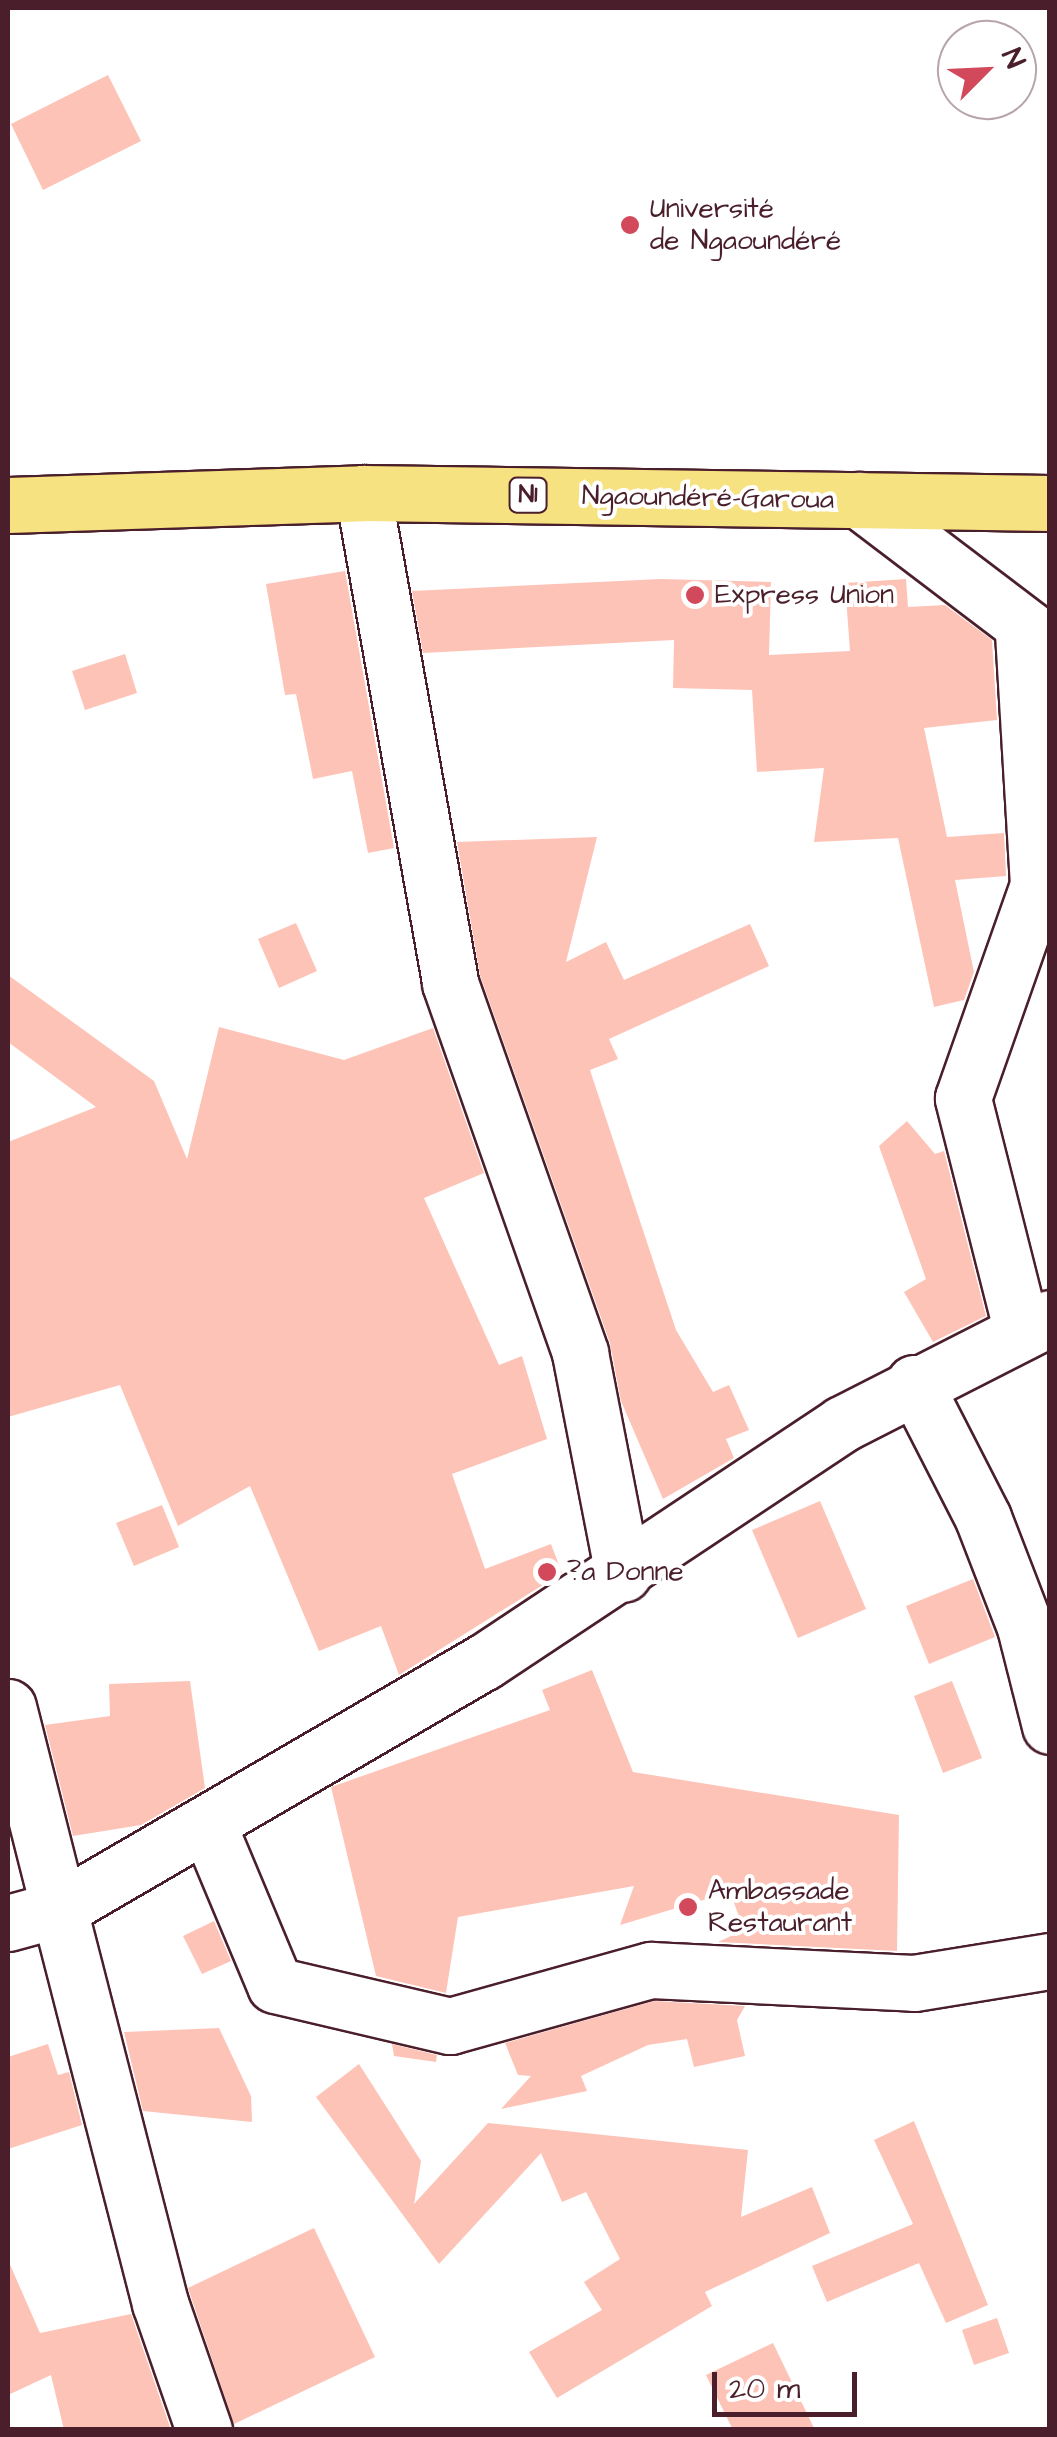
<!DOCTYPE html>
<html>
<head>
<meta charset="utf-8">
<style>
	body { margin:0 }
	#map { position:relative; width:1057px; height:2437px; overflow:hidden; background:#fff; font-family:"Architects Daughter",sans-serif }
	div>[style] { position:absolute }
	.building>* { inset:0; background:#fec3b7 }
	.roads { filter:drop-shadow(2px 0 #4a1f2b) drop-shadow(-2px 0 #4a1f2b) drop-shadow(0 2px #4a1f2b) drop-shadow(0 -2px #4a1f2b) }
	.minor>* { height:55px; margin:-27.5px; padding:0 27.5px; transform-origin:27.5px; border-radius:27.5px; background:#fff }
	.trunk>* { height:55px; margin:-27.5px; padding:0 27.5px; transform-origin:27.5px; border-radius:27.5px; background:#f7e281 }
	.dots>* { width:28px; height:28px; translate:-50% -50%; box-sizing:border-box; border:5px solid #fff; border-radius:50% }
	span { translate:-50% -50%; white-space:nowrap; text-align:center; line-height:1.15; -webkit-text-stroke:8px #fff; paint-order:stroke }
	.shield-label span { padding:2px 8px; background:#fff; border:2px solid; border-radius:8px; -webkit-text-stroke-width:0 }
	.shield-label { font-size:25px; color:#4a1f2b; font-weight:700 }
	.poi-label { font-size:28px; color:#4a1f2b }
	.left { translate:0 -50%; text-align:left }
	.street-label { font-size:28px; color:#4a1f2b }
	.frame { position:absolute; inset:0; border:10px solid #4a1f2b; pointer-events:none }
	.north { position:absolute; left:937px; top:20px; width:100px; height:100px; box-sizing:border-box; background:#fff; border:2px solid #b7a5aa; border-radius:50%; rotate:66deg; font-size:28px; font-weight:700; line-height:40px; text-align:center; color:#4a1f2b }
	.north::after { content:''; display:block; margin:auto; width:35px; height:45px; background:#d1495b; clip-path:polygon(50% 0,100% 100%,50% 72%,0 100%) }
	.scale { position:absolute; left:712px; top:2372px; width:145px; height:45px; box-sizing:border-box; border:5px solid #4a1f2b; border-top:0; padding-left:12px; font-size:30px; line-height:35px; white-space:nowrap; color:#4a1f2b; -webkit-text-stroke:8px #fff; paint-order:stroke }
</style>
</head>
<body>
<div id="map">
	<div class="building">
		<div style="clip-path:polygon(108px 75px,141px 141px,43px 190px,11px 124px)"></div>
		<div style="clip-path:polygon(345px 571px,394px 848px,368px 853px,352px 771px,313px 779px,296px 694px,285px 695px,266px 584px)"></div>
		<div style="clip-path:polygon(661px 579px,771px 582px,769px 655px,850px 651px,845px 583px,906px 579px,908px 607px,945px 605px,992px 640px,997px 720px,924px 728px,947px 837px,1004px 833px,1006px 876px,955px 880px,974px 972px,964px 1000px,934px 1007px,898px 838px,814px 842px,824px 768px,757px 772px,752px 690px,673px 688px,674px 640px,423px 653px,412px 591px)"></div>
		<div style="clip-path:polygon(125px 654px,137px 693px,85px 710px,72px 671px)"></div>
		<div style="clip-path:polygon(597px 837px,566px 962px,606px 942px,624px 980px,750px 924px,769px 966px,609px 1039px,618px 1059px,590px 1070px,676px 1330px,713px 1392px,729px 1385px,749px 1430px,726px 1439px,734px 1458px,663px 1499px,621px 1401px,610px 1343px,480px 975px,457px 842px)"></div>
		<div style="clip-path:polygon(296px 923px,317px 971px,279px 988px,258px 939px)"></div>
		<div style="clip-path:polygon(8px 975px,154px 1081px,187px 1159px,219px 1027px,344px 1060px,433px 1028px,484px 1173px,424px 1198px,499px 1365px,522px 1356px,547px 1439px,452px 1474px,485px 1569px,551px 1544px,562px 1573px,399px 1675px,381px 1626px,319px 1651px,250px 1486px,178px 1526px,120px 1385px,8px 1417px,8px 1142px,96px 1107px,8px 1042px)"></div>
		<div style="clip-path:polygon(907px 1121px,935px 1154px,944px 1151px,986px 1316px,933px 1342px,904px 1292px,926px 1279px,879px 1146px)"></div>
		<div style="clip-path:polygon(820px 1501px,866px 1609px,798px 1638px,752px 1530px)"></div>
		<div style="clip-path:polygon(162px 1505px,179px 1547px,134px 1566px,116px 1523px)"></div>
		<div style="clip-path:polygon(973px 1579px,995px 1637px,929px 1664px,906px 1606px)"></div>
		<div style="clip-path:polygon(592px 1670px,633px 1772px,899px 1815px,897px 1951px,718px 1942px,744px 1930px,730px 1892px,620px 1925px,634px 1886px,458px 1917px,446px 1993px,376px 1976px,331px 1787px,550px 1710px,542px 1690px)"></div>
		<div style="clip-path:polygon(190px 1681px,205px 1788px,141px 1825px,73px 1836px,45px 1725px,110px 1716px,109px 1684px)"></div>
		<div style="clip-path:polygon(952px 1681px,982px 1758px,943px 1773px,914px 1696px)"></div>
		<div style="clip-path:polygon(214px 1921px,231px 1961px,202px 1974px,183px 1936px)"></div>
		<div style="clip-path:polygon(654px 2001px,745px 2006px,737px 2020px,745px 2056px,694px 2067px,687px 2039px,648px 2045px,581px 2076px,587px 2091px,501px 2109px,531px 2076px,518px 2075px,505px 2043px)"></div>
		<div style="clip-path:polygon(219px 2028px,251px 2096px,252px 2122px,143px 2111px,124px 2032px)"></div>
		<div style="clip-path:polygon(48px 2044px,58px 2075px,69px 2072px,82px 2125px,8px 2149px,8px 2057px)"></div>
		<div style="clip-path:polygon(392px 2044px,437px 2055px,436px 2062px,394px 2056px)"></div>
		<div style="clip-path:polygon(359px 2064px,421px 2161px,414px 2204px,488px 2123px,748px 2150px,741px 2217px,812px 2187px,830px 2233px,705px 2292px,712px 2306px,557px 2398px,529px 2352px,602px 2310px,584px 2282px,620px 2259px,586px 2192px,562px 2202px,541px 2153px,439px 2264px,316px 2097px)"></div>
		<div style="clip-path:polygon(914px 2121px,988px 2305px,946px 2323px,919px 2263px,827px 2302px,812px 2266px,913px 2224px,874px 2140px)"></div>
		<div style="clip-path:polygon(314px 2228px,375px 2357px,234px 2424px,188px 2288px)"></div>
		<div style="clip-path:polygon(8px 2260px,40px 2333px,131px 2314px,171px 2430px,64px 2430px,51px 2375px,8px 2395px)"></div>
		<div style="clip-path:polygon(997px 2318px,1009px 2353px,974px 2365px,962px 2330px)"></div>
		<div style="clip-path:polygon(773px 2343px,815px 2430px,733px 2430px,706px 2375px)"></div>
	</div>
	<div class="roads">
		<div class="minor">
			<div style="left:363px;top:493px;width:498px;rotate:79.9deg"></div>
			<div style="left:450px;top:983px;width:392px;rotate:70.6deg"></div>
			<div style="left:580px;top:1353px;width:225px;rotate:79deg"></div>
			<div style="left:859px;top:500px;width:240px;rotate:37.2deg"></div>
			<div style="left:1022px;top:1332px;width:241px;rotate:-104.2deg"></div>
			<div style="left:963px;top:1098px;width:226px;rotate:-70.6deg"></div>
			<div style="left:1038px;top:885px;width:256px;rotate:-93.4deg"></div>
			<div style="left:914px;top:1383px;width:152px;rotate:62.9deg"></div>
			<div style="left:983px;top:1518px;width:117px;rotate:68.9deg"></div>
			<div style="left:1025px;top:1627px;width:102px;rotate:75.8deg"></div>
			<div style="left:8px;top:1707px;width:208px;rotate:75.8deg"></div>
			<div style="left:59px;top:1909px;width:53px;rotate:164.6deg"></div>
			<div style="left:208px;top:1825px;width:173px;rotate:67.3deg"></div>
			<div style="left:275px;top:1985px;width:180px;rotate:13.2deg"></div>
			<div style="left:450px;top:2026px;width:209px;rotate:-15.6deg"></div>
			<div style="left:651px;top:1970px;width:263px;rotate:2.8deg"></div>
			<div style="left:914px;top:1983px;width:138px;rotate:-9.2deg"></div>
			<div style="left:204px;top:2430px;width:134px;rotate:-109.1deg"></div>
			<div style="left:160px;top:2303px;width:407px;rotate:-104.4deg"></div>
			<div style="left:59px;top:1909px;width:492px;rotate:-30.2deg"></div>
			<div style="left:484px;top:1662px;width:430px;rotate:-33.6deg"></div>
			<div style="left:842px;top:1424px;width:233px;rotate:-27deg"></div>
		</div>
		<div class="trunk">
			<div style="left:8px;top:505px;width:355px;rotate:-1.9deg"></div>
			<div style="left:363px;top:493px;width:687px;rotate:0.83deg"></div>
		</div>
	</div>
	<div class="dots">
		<div style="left:630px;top:225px;background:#d1495b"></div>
		<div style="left:695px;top:595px;background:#d1495b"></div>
		<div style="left:547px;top:1572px;background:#d1495b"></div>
		<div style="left:688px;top:1907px;background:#d1495b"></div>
	</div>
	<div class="shield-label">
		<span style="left:528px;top:495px">N1</span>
	</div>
	<div class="poi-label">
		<span class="left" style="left:650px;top:225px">Université<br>de Ngaoundéré</span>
		<span class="left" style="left:715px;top:595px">Express Union</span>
		<span class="left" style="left:567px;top:1572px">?a Donne</span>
		<span class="left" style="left:708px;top:1907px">Ambassade<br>Restaurant</span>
	</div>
	<div class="street-label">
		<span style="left:708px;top:498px;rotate:1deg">Ngaoundéré-Garoua</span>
	</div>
	<div class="frame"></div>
	<div class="north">N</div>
	<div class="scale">20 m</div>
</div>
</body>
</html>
